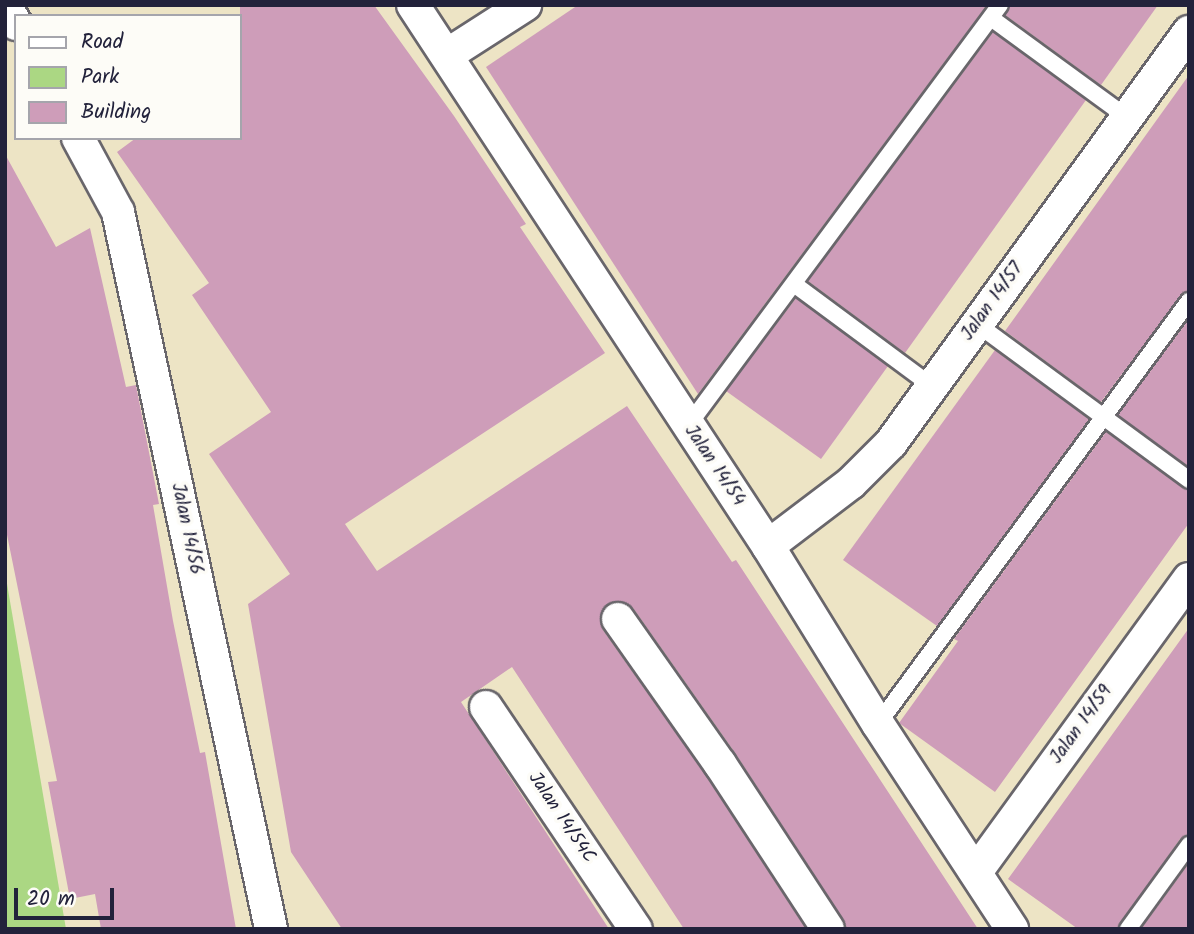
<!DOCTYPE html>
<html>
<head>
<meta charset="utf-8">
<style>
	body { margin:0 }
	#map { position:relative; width:1194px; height:934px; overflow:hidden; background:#ede4c5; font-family:Kalam,sans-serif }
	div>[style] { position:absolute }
	.green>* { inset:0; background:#abd783 }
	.building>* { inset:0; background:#ce9db9 }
	.roads { filter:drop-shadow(2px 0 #69666b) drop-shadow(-2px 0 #69666b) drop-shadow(0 2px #69666b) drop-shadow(0 -2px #69666b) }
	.lane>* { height:16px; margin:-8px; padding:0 8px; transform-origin:8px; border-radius:8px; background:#fff }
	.street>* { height:32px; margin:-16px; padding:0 16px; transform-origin:16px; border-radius:16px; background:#fff }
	span { translate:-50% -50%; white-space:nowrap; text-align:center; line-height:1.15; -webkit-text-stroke:7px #fdfcf7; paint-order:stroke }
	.street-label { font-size:19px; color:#22223b }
	.frame { position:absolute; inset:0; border:7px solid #22223b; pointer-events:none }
	.legend { position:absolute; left:14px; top:14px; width:228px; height:126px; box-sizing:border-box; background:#fdfcf7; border:2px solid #a5a5ac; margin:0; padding:9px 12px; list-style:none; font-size:21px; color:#22223b }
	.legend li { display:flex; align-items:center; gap:14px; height:35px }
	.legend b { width:35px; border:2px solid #a5a5ac }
	.scale { position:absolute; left:14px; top:888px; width:100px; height:32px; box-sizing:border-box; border:4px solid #22223b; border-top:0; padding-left:9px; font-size:21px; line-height:24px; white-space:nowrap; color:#22223b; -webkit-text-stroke:5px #fdfcf7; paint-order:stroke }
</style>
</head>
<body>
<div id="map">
	<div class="green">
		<div style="clip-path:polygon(5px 572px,66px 929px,5px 929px)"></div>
	</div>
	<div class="building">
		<div style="clip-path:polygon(240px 5px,374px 5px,454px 116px,526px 224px,520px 227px,605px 353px,345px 524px,377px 571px,627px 406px,732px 562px,736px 560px,978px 929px,846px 929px,843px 919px,735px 753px,633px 608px,617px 601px,608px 604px,602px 611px,600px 620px,603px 630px,705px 774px,806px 929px,684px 929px,512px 667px,461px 702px,609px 929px,342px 929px,291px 852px,248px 604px,290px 574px,209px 454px,271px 412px,192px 295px,209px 283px,117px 152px,136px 138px,240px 138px)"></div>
		<div style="clip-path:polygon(578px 5px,987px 5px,698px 394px,486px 67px)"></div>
		<div style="clip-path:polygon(1010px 5px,1158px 5px,1101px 85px,1005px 15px)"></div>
		<div style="clip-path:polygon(993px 32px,1086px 100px,905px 353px,808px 281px)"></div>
		<div style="clip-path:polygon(1189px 75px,1189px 291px,1181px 295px,1101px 402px,1005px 331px)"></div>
		<div style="clip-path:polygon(5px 154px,56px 247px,90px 228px,126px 387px,136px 385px,159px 504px,153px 505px,173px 621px,200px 753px,205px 752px,236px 929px,101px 929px,95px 894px,70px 899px,48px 782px,57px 781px,5px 525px)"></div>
		<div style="clip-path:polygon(796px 298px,888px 366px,821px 459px,726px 391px)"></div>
		<div style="clip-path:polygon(1189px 319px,1189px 467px,1118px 415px)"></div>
		<div style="clip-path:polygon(995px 350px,1089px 419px,937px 626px,843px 560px)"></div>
		<div style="clip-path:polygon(1106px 432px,1189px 490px,1189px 523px,995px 792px,899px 723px,958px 641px,954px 639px)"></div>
		<div style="clip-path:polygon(1189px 628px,1189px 835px,1180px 839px,1118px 929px,1078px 929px,1008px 879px)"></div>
		<div style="clip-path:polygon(1189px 863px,1189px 929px,1141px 929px)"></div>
	</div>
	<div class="roads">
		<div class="lane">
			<div style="left:991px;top:18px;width:168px;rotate:36.1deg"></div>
			<div style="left:794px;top:284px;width:172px;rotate:36.5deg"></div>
			<div style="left:977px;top:324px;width:263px;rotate:36.3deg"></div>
			<div style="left:687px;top:427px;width:525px;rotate:-53.44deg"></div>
			<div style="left:878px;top:724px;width:525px;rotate:-53.68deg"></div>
			<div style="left:1128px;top:929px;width:104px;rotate:-54deg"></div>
		</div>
		<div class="street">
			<div style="left:5px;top:5px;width:22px;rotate:60deg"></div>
			<div style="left:413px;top:5px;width:647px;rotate:56.73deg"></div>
			<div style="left:768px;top:546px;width:209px;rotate:58.3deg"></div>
			<div style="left:878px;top:724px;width:245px;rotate:56.8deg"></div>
			<div style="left:447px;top:55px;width:93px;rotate:-32.7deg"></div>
			<div style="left:78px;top:138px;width:84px;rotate:61.6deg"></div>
			<div style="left:118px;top:212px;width:733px;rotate:77.95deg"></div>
			<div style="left:768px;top:546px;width:104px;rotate:-37.2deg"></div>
			<div style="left:851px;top:483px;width:57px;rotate:-45deg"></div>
			<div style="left:891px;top:443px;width:508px;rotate:-54.06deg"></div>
			<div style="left:618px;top:619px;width:177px;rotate:54.9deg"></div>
			<div style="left:720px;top:764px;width:197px;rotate:56.8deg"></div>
			<div style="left:486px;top:707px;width:268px;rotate:56deg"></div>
			<div style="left:976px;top:872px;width:362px;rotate:-54deg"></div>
		</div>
	</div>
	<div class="street-label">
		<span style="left:993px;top:302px;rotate:-54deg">Jalan 14/57</span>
		<span style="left:714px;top:466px;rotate:56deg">Jalan 14/54</span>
		<span style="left:186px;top:529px;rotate:78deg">Jalan 14/56</span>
		<span style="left:1082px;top:725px;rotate:-54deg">Jalan 14/59</span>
		<span style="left:561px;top:818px;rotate:56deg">Jalan 14/54C</span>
	</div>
	<div class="frame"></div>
	<ul class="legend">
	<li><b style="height:9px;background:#fff"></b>Road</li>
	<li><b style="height:19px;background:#abd783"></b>Park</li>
	<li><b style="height:19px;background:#ce9db9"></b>Building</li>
	</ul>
	<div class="scale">20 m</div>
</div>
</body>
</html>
